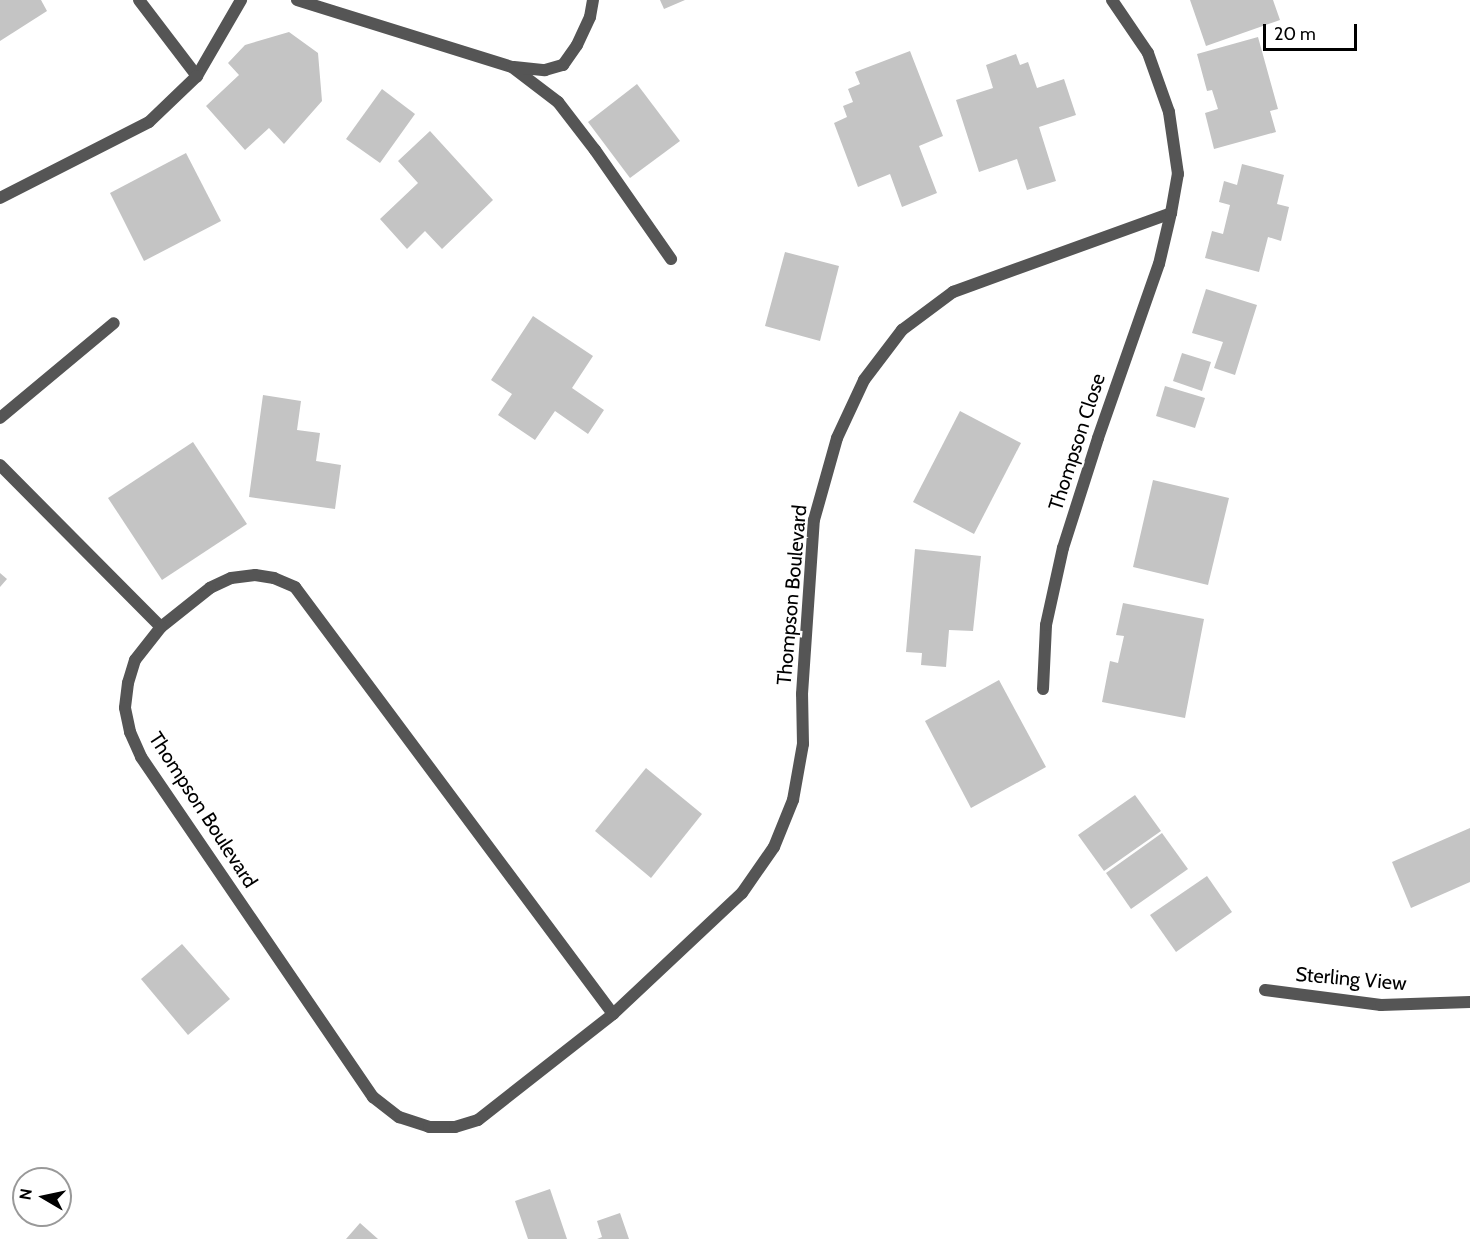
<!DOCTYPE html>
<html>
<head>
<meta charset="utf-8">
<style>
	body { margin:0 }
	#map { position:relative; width:1470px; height:1239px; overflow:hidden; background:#fff; font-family:Cabin,sans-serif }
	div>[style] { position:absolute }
	.building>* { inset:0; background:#c4c4c4 }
	.minor>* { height:12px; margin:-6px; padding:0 6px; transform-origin:6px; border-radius:6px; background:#555 }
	span { translate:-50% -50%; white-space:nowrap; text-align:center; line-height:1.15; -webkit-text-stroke:4.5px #fff; paint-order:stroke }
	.street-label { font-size:20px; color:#000 }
	.north { position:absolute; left:12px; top:1167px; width:60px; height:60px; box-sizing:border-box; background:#fff; border:2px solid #999; border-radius:50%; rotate:279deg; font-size:16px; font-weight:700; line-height:24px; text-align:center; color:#000 }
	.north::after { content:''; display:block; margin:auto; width:21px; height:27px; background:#000; clip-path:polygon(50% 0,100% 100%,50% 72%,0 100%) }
	.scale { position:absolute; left:1263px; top:24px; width:94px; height:27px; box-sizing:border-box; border:3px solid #000; border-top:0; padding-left:8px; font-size:18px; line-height:21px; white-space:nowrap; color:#000; -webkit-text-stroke:4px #fff; paint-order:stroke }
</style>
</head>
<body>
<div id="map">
	<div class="building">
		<div style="clip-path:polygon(0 0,41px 0,47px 11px,0 41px)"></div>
		<div style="clip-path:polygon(660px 0,685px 0,664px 9px)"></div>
		<div style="clip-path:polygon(1190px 0,1273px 0,1280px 20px,1206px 46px)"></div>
		<div style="clip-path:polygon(289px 32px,318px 53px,322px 101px,284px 144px,269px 128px,245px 150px,206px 106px,239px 75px,228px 63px,245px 45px)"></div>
		<div style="clip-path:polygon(1258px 37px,1278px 109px,1270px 111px,1276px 132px,1214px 149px,1205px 113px,1218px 109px,1212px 90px,1207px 91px,1197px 54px)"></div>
		<div style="clip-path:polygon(910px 51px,943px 136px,919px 146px,937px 193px,902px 207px,890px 174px,858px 187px,834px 123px,847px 117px,843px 106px,853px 102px,848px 89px,860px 84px,855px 72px)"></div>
		<div style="clip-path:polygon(1016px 54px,1020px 65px,1028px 62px,1037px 88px,1064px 79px,1076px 115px,1039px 127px,1056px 181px,1027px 190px,1017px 159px,979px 172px,956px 100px,993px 88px,986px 65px)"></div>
		<div style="clip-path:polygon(637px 84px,680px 141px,630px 178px,588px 122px)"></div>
		<div style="clip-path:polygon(382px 89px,415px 114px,380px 163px,346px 139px)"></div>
		<div style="clip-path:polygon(430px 131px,493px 200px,442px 249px,425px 231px,407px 249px,380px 219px,418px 183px,398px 161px)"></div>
		<div style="clip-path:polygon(186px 153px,221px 221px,144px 261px,110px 193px)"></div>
		<div style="clip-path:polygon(1242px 164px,1284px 175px,1277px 204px,1289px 207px,1281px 241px,1268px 237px,1259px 272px,1205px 258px,1212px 231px,1223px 234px,1230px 205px,1219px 202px,1224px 181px,1237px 185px)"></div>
		<div style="clip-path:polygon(785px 252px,839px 266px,820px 341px,765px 326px)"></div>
		<div style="clip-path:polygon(1206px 289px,1257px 305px,1235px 375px,1214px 368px,1223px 342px,1192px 333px)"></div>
		<div style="clip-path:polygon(533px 316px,593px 356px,572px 388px,604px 410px,588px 434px,555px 411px,535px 440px,498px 415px,512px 394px,491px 380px)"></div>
		<div style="clip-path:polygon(1182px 353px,1211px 362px,1202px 391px,1173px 381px)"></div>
		<div style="clip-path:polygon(1165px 386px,1205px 398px,1195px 428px,1156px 416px)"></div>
		<div style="clip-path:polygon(263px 395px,301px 401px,297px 430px,320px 433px,316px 461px,341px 465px,335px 509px,249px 497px)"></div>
		<div style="clip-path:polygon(960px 411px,1021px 443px,974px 534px,913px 502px)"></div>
		<div style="clip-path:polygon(193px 442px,247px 524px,162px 580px,108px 498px)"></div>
		<div style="clip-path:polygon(1153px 480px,1229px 498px,1208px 585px,1133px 567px)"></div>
		<div style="clip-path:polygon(915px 549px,981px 556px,973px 631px,949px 630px,946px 667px,921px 665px,922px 653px,906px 652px)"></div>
		<div style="clip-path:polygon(0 573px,7px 579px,0 587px)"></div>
		<div style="clip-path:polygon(1123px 603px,1204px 619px,1185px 718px,1102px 702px,1110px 661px,1118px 663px,1124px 636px,1116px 635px)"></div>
		<div style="clip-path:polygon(999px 680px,1046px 767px,971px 808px,925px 721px)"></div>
		<div style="clip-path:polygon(646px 768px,702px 814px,651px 878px,595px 831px)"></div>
		<div style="clip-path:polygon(1135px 795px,1161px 831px,1104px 871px,1078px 835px)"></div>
		<div style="clip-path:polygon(1470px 828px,1470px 882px,1411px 908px,1392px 862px)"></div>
		<div style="clip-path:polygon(1162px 833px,1188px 869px,1131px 909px,1106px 873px)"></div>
		<div style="clip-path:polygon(1207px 876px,1232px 912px,1176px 952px,1150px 915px)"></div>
		<div style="clip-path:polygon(182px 944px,230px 999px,188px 1035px,141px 979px)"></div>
		<div style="clip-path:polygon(550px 1189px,567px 1239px,528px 1239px,515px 1201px)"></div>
		<div style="clip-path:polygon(620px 1213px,629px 1239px,597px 1239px,602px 1237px,597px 1221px)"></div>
		<div style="clip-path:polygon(360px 1223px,378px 1239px,346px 1239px)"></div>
	</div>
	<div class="minor">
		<div style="left:139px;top:0;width:96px;rotate:52.7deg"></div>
		<div style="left:197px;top:76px;width:88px;rotate:-59.9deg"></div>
		<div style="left:297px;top:0;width:225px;rotate:17.3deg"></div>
		<div style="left:512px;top:67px;width:58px;rotate:37.3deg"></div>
		<div style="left:558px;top:102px;width:61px;rotate:52.4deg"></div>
		<div style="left:595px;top:150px;width:133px;rotate:55.1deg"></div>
		<div style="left:514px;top:67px;width:31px;rotate:6deg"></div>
		<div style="left:545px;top:70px;width:19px;rotate:-16deg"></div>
		<div style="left:563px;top:65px;width:24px;rotate:-55deg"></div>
		<div style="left:577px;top:45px;width:31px;rotate:-65deg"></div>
		<div style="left:590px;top:17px;width:17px;rotate:-80deg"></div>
		<div style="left:0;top:198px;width:167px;rotate:-27deg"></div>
		<div style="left:149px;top:122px;width:66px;rotate:-43.8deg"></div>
		<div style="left:0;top:418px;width:148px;rotate:-39.8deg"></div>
		<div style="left:0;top:465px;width:228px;rotate:45.2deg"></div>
		<div style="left:1043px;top:689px;width:64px;rotate:-87.3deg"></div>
		<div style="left:1046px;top:625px;width:79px;rotate:-77.6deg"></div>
		<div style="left:1063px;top:548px;width:115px;rotate:-72.3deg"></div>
		<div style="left:1098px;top:438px;width:184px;rotate:-70.7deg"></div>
		<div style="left:1159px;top:264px;width:52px;rotate:-76.8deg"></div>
		<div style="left:1265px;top:990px;width:117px;rotate:7.4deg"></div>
		<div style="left:1381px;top:1005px;width:89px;rotate:-1.9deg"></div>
		<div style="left:613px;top:1014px;width:532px;rotate:-126.68deg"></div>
		<div style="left:295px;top:587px;width:23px;rotate:-157deg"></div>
		<div style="left:274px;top:578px;width:19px;rotate:-171deg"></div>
		<div style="left:255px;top:575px;width:24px;rotate:173deg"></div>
		<div style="left:231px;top:578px;width:23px;rotate:155deg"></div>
		<div style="left:210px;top:588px;width:63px;rotate:141.5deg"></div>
		<div style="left:161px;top:627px;width:42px;rotate:128.2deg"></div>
		<div style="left:135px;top:660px;width:24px;rotate:107deg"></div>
		<div style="left:128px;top:683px;width:25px;rotate:97deg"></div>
		<div style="left:125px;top:708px;width:25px;rotate:78deg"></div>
		<div style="left:130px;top:732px;width:27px;rotate:66deg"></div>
		<div style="left:141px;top:757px;width:412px;rotate:55.7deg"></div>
		<div style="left:373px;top:1097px;width:33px;rotate:38deg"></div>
		<div style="left:399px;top:1117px;width:32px;rotate:18deg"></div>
		<div style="left:429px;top:1127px;width:26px"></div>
		<div style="left:455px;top:1127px;width:24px;rotate:-17deg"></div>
		<div style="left:478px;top:1120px;width:172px;rotate:-38.1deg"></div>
		<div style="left:613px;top:1014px;width:177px;rotate:-43.2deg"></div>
		<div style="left:742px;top:893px;width:56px;rotate:-55.2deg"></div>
		<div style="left:774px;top:847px;width:51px;rotate:-68deg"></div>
		<div style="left:793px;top:800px;width:57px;rotate:-79.9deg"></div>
		<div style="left:803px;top:744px;width:50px;rotate:-91.1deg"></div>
		<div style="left:802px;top:694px;width:174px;rotate:-86.1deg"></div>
		<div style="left:814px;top:520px;width:85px;rotate:-74.3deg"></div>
		<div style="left:837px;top:438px;width:64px;rotate:-65deg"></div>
		<div style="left:864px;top:380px;width:63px;rotate:-52.8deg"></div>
		<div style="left:902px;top:330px;width:64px;rotate:-36.7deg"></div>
		<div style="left:953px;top:292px;width:232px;rotate:-19.9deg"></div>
		<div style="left:1171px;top:213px;width:40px;rotate:-80deg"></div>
		<div style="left:1178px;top:174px;width:63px;rotate:-98.3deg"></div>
		<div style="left:1169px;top:112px;width:63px;rotate:-109.6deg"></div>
		<div style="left:1148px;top:53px;width:64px;rotate:-124.2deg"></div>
	</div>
	<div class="street-label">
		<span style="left:1077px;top:442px;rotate:-72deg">Thompson Close</span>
		<span style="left:792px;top:595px;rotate:-85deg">Thompson Boulevard</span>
		<span style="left:203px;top:810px;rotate:57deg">Thompson Boulevard</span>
		<span style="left:1351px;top:979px;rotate:5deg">Sterling View</span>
	</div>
	<div class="north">N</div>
	<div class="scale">20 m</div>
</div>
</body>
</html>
